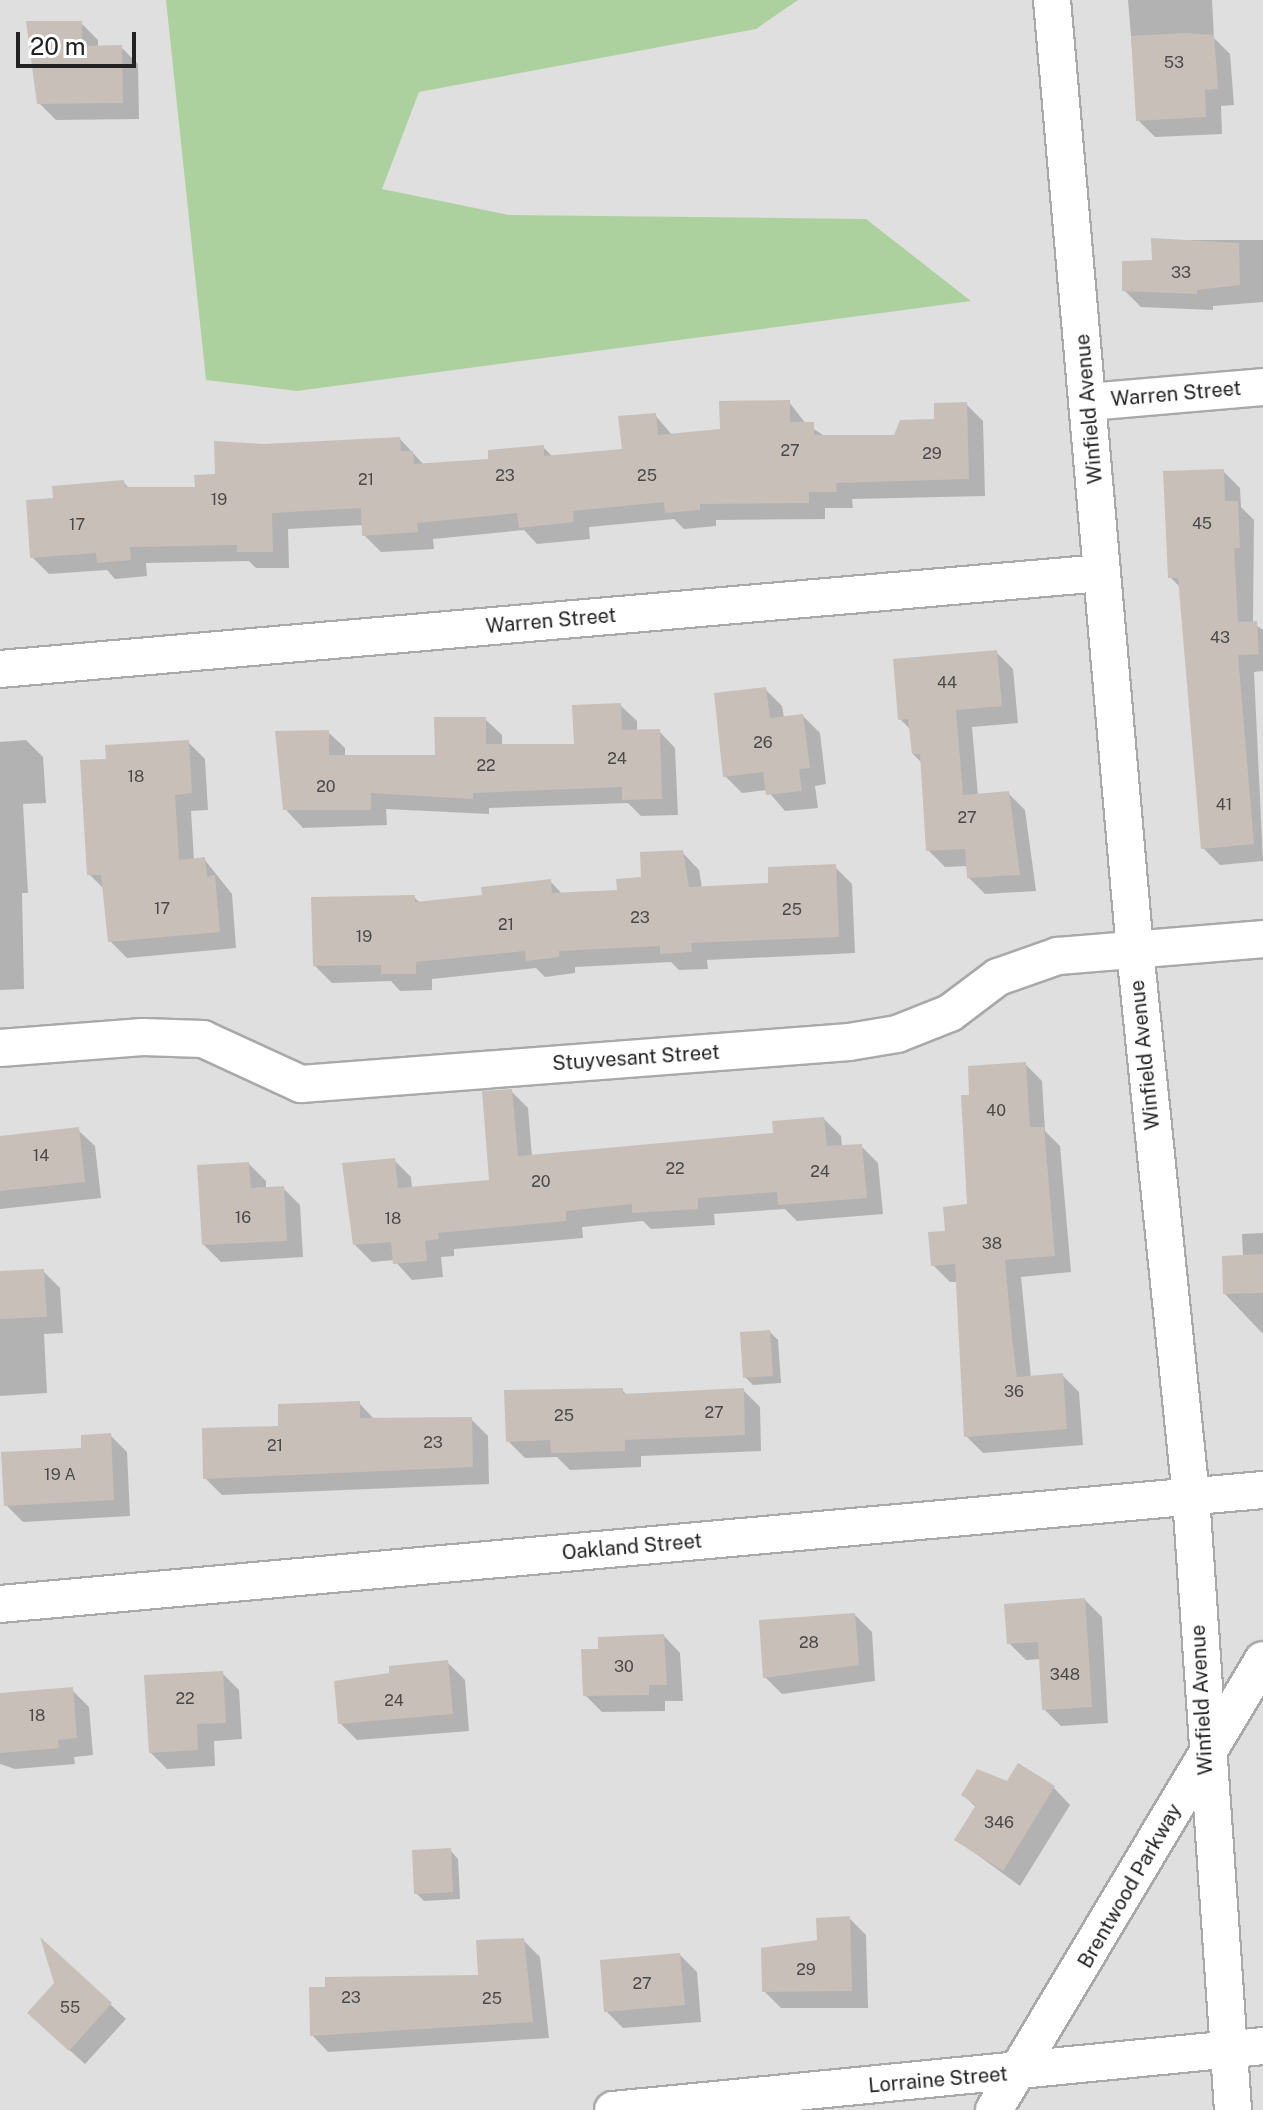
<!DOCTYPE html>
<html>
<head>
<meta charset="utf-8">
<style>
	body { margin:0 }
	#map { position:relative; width:1263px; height:2110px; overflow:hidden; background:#f2efe9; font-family:"Public Sans",sans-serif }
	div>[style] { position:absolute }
	.residential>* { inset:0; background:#e0dfdf }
	.forest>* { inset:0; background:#add19e }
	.shadow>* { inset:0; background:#0003 }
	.building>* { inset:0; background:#c7bfb8 }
	.roads { filter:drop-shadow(2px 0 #a9a9a9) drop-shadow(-2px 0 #a9a9a9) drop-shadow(0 2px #a9a9a9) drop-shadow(0 -2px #a9a9a9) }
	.street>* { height:36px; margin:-18px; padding:0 18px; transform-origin:18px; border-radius:18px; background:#fff }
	span { translate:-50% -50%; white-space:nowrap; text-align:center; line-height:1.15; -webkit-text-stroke:6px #fff; paint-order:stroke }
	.number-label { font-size:16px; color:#4b4948 }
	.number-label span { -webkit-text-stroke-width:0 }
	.street-label { font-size:20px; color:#222 }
	.scale { position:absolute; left:16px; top:32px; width:120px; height:36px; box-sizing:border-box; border:4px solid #222; border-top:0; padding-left:10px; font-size:24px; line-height:28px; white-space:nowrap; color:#222; -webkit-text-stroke:6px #fff; paint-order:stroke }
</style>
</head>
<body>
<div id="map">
	<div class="residential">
		<div style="clip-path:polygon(0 0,1263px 0,1263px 2110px,0 2110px)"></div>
	</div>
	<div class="forest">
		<div style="clip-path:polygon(166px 0,798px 0,756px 29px,419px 92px,382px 189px,509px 215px,866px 219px,971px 301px,297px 391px,206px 380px)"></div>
	</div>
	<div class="shadow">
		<div style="clip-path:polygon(1128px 0,1212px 0,1214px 38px,1230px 54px,1234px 105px,1221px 106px,1222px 134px,1155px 137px,1138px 120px)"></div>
		<div style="clip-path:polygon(81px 23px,98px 40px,98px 47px,121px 47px,138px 64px,139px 119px,56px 120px,39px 103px)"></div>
		<div style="clip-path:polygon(1153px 240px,1263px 240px,1263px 302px,1213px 306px,1213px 310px,1141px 307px,1124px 290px,1154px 262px)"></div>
		<div style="clip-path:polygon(789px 402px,806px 424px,826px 437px,895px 437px,966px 404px,983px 421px,985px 496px,852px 499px,853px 508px,825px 508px,825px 519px,716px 520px,716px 526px,684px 529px,674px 519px,589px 527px,590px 539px,537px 544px,524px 530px,433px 539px,434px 549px,381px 552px,364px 535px,363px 525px,288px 529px,289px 568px,256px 568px,249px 561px,146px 563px,147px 576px,115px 579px,107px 570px,49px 574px,32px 557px,55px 500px,123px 482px,130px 489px,197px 489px,264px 446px,400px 439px,425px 466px,491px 461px,543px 447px,553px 457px,624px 450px,655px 415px,672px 435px,722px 430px)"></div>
		<div style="clip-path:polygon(1223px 471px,1240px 488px,1241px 507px,1254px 520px,1253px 623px,1263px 630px,1263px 671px,1254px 672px,1263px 861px,1220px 865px,1203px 848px,1181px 588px,1170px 577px)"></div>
		<div style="clip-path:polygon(996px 652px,1013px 669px,1018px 723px,972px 727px,978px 796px,1008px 793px,1025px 810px,1036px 891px,985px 894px,968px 877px,968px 866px,945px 867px,928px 850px,922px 763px,913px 754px,911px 730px,900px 719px)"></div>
		<div style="clip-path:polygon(766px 690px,782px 706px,784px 718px,803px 716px,820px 733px,826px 784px,815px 786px,818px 808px,785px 811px,767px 790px,742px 793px,725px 776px)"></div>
		<div style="clip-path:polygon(620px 705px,637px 721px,637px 732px,659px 731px,675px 748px,678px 815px,641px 816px,628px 803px,489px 808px,489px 814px,386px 809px,387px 825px,303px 828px,287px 811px,277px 733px,328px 732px,345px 748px,345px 757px,437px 757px,485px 719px,502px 735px,502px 746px,576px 746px)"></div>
		<div style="clip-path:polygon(26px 740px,43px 757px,46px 803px,23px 804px,28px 893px,22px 893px,24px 989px,0 990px,0 742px)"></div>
		<div style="clip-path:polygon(188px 742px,205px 759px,208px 810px,191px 811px,194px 860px,204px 859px,232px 894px,236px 948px,127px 958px,110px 941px,105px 890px,89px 874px,108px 760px)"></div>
		<div style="clip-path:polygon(682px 852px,699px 870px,702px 888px,770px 884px,835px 867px,852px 884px,855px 953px,707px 960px,708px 969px,679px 970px,671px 962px,575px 967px,575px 973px,545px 977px,536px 968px,432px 979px,432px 990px,400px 991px,391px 981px,332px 983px,315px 966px,414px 897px,420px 903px,484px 897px,550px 881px,563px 895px,619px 892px)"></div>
		<div style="clip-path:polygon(1025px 1064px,1042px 1081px,1045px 1131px,1060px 1146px,1071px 1272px,1021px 1277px,1031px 1378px,1062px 1375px,1079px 1392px,1083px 1445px,983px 1453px,966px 1436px,958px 1282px,950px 1282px,933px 1265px,947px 1233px,969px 1206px,971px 1096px)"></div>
		<div style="clip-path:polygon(511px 1091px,528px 1108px,532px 1157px,775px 1135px,824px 1119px,841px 1136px,842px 1147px,861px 1146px,878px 1163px,883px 1214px,797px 1221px,785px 1209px,714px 1214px,715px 1225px,651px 1229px,643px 1221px,582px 1227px,583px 1238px,454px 1249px,454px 1256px,441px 1257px,443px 1277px,412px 1280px,394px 1260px,372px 1262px,355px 1245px,394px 1160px,411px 1177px,412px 1189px,491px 1182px)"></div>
		<div style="clip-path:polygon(78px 1130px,95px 1146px,101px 1198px,0 1209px,0 1138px)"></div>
		<div style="clip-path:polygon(249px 1164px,266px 1181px,266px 1189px,283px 1188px,300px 1205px,303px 1257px,221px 1262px,204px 1245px)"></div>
		<div style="clip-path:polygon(1263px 1233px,1263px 1333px,1262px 1333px,1225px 1294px,1243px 1257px,1242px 1234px)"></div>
		<div style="clip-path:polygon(43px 1271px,60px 1288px,63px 1333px,44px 1334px,47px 1393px,0 1396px,0 1273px)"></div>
		<div style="clip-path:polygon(770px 1332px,778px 1340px,781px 1383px,753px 1385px,745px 1377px)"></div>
		<div style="clip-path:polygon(622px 1390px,627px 1395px,743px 1390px,760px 1407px,761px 1451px,641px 1456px,641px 1467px,570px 1470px,557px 1457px,525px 1458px,508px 1441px)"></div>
		<div style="clip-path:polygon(359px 1403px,375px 1420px,471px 1419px,488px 1436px,489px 1484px,222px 1495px,205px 1478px,281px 1428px)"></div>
		<div style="clip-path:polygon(110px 1435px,127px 1452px,130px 1516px,23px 1522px,6px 1505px)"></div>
		<div style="clip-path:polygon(1085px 1600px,1102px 1617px,1108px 1723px,1061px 1726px,1044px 1709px,1041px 1659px,1026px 1660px,1009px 1643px)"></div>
		<div style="clip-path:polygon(855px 1615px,872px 1632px,875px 1681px,782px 1694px,765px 1677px)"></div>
		<div style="clip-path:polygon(664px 1636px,680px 1653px,683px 1701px,665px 1701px,665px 1711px,602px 1712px,585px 1695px)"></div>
		<div style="clip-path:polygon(448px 1663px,465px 1680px,469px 1731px,357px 1740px,340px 1723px)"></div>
		<div style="clip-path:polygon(222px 1673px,239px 1690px,242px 1739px,214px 1741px,215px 1766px,167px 1769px,150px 1752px)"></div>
		<div style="clip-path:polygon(72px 1690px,89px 1707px,93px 1755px,74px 1757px,75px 1764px,15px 1769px,0 1764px,0 1695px)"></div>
		<div style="clip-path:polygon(1008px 1783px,1054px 1788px,1070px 1805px,1020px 1886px,957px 1840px,977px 1808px,963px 1795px)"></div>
		<div style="clip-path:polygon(450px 1850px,458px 1859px,460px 1899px,424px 1901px,416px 1893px)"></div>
		<div style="clip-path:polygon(849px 1918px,866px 1935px,868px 2008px,781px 2008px,764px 1991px)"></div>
		<div style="clip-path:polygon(523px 1940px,540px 1957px,549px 2038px,328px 2052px,312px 2035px,480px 1977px)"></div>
		<div style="clip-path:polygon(44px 1943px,126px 2019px,85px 2064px,45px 2028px,56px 1984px)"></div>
		<div style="clip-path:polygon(680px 1955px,697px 1972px,701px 2022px,623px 2028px,606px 2011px)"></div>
	</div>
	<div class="building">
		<div style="clip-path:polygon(26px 21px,82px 21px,82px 46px,122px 45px,123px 103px,37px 104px)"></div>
		<div style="clip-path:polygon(1185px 33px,1214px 35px,1218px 89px,1205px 90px,1206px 117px,1136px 121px,1131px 36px)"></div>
		<div style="clip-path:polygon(1151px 238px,1239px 243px,1240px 285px,1197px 290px,1197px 294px,1122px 291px,1122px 261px,1152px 260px)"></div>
		<div style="clip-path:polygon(790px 400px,790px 422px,814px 422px,814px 435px,894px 435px,900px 420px,934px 419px,934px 403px,967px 402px,969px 479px,836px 483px,837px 492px,809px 492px,809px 503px,700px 504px,700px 510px,665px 513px,664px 502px,573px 511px,574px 522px,519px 528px,517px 513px,417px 523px,418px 532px,362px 536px,361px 508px,272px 513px,273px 552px,237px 552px,237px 545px,130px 547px,131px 560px,97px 563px,96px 553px,30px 558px,26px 500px,53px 498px,52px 486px,124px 480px,125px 487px,195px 487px,194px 475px,215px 474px,214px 441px,264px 444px,400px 437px,401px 451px,413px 451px,414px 464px,488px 459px,488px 450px,544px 445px,544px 456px,622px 449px,618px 416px,656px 413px,658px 435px,720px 429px,719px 401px)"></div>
		<div style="clip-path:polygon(1224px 469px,1225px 501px,1238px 501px,1240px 548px,1234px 548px,1238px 622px,1257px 621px,1259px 654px,1238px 655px,1254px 844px,1201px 849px,1178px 578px,1168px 578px,1163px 471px)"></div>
		<div style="clip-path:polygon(997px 650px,1002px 706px,956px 710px,963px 795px,1009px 791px,1020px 875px,967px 878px,965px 849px,926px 851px,920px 754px,912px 754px,908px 719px,898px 720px,893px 659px)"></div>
		<div style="clip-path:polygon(766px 687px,770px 718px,803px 714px,810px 768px,799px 769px,802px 791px,766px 795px,763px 772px,723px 777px,714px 693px)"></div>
		<div style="clip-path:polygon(621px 703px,622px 730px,660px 729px,662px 799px,622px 800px,622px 787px,473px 793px,473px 799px,371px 793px,371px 810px,283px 810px,275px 731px,329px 730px,329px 755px,435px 755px,434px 717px,486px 717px,486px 744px,574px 744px,572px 705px)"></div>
		<div style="clip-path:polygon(189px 740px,192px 793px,175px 795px,179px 860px,205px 857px,207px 877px,215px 875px,220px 932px,108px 942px,101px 875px,87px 875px,80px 760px,106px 759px,105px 745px)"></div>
		<div style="clip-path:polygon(683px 850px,689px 887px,768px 883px,768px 867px,836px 864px,839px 937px,691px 943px,692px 952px,660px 954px,660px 946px,559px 951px,559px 957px,526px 961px,525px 951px,416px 962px,416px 974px,381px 974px,381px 965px,313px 966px,311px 897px,415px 895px,415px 902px,482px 895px,481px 887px,551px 879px,552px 893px,617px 890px,616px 879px,641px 877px,640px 852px)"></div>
		<div style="clip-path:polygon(1026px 1062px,1030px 1127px,1044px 1127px,1055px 1256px,1005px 1260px,1012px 1338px,1017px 1377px,1063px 1373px,1067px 1429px,964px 1437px,955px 1264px,931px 1266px,928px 1232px,945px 1231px,943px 1207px,967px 1204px,961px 1095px,969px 1095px,968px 1066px)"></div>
		<div style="clip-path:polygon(512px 1089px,518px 1156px,773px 1133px,772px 1121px,824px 1117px,827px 1146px,862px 1144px,867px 1198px,778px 1205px,777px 1192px,698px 1198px,698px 1209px,632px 1213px,632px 1204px,566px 1211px,566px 1221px,438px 1233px,439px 1239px,425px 1241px,427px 1261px,393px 1264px,391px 1242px,353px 1245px,342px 1163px,395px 1158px,398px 1188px,489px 1180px,482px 1091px)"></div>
		<div style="clip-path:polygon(79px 1127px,85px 1182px,0 1191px,0 1136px)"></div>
		<div style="clip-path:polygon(249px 1162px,251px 1188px,284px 1186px,287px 1241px,202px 1245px,197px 1165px)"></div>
		<div style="clip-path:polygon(1263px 1254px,1263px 1293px,1223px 1294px,1222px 1256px)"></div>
		<div style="clip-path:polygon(44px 1269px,47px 1317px,0 1319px,0 1271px)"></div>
		<div style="clip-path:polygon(770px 1330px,773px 1376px,743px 1378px,740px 1332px)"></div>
		<div style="clip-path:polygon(623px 1388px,623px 1394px,744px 1388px,745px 1435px,625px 1440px,625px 1451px,551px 1453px,550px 1440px,506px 1442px,504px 1390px)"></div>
		<div style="clip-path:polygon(360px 1401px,360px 1418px,472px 1417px,473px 1467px,203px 1479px,202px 1428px,278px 1426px,278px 1404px)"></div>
		<div style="clip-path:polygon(111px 1433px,114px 1500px,4px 1506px,1px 1452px,81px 1448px,81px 1435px)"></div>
		<div style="clip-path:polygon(1085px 1598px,1092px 1707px,1042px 1710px,1038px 1642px,1007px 1644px,1004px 1604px)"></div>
		<div style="clip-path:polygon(855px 1613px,859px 1665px,763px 1678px,759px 1620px)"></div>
		<div style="clip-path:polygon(664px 1634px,667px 1685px,649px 1685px,649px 1695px,583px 1696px,581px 1649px,598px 1649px,598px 1637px)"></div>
		<div style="clip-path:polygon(448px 1660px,453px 1714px,338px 1724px,334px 1681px,389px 1673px,389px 1666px)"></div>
		<div style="clip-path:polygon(223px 1671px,226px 1723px,197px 1724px,198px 1750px,149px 1753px,144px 1675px)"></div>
		<div style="clip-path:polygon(73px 1687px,77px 1738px,58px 1740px,59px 1748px,0 1753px,0 1693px)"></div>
		<div style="clip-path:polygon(1018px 1763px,1055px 1786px,1003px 1871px,954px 1840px,976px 1805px,961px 1795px,977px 1769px,1007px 1781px)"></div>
		<div style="clip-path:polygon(451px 1848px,453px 1892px,414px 1894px,412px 1850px)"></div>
		<div style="clip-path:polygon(850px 1916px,852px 1991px,762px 1992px,761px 1948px,817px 1940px,816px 1918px)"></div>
		<div style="clip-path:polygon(40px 1937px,112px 2003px,69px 2051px,27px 2013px,54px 1983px)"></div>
		<div style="clip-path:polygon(524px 1938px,533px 2022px,310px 2036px,309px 1987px,325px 1987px,325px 1977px,478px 1975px,476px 1940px)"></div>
		<div style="clip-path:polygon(680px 1953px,685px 2005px,604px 2012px,600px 1960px)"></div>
	</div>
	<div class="roads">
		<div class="street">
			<div style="left:1052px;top:0;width:954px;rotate:85.01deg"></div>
			<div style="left:1135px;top:950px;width:550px;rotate:84.15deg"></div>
			<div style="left:1191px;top:1497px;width:614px;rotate:86.08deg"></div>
			<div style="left:1089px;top:402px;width:175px;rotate:-4.9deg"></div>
			<div style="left:0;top:669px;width:1105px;rotate:-4.98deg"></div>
			<div style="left:0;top:1048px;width:143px;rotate:-4.4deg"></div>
			<div style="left:143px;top:1037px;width:60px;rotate:1.9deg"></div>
			<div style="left:203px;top:1039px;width:108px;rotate:24.7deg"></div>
			<div style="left:301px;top:1084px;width:550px;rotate:-4.38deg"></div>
			<div style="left:849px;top:1042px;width:49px;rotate:-9.5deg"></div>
			<div style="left:897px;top:1034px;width:57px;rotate:-21.6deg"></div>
			<div style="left:950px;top:1013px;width:60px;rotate:-36.9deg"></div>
			<div style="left:998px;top:977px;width:64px;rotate:-19.3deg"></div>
			<div style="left:1058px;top:956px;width:206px;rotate:-4.7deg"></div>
			<div style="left:0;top:1604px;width:1268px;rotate:-5.16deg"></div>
			<div style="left:613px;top:2110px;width:653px;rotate:-5.62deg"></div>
			<div style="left:994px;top:2110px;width:524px;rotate:-59.13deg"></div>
		</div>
	</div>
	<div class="number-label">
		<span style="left:1174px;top:63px">53</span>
		<span style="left:1181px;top:273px">33</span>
		<span style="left:790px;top:451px">27</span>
		<span style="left:932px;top:454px">29</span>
		<span style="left:505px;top:476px">23</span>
		<span style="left:647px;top:476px">25</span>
		<span style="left:366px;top:480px">21</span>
		<span style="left:219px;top:500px">19</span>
		<span style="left:1202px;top:524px">45</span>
		<span style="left:77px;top:525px">17</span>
		<span style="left:1220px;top:638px">43</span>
		<span style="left:947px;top:683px">44</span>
		<span style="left:763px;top:743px">26</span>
		<span style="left:617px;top:759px">24</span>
		<span style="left:486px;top:766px">22</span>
		<span style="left:136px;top:777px">18</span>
		<span style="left:326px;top:787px">20</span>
		<span style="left:1224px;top:805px">41</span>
		<span style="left:967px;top:818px">27</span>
		<span style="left:162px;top:909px">17</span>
		<span style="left:792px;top:910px">25</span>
		<span style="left:640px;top:918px">23</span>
		<span style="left:506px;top:925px">21</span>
		<span style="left:364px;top:937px">19</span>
		<span style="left:996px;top:1111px">40</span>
		<span style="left:41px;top:1156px">14</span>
		<span style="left:675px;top:1169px">22</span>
		<span style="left:820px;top:1172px">24</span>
		<span style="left:541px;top:1182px">20</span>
		<span style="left:243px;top:1218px">16</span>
		<span style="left:393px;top:1219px">18</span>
		<span style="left:992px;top:1244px">38</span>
		<span style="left:1014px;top:1392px">36</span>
		<span style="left:714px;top:1413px">27</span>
		<span style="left:564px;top:1416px">25</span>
		<span style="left:433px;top:1443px">23</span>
		<span style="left:275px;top:1446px">21</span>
		<span style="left:60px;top:1475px">19 A</span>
		<span style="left:809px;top:1643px">28</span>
		<span style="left:624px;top:1667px">30</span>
		<span style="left:1065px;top:1675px">348</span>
		<span style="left:185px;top:1699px">22</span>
		<span style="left:394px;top:1701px">24</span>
		<span style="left:37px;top:1716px">18</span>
		<span style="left:999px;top:1823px">346</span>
		<span style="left:806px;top:1970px">29</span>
		<span style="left:642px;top:1984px">27</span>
		<span style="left:351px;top:1998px">23</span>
		<span style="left:492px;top:1999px">25</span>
		<span style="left:70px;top:2008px">55</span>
	</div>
	<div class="street-label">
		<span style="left:1176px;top:394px;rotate:-5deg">Warren Street</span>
		<span style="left:1089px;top:409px;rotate:-95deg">Winfield Avenue</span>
		<span style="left:551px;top:621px;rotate:-5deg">Warren Street</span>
		<span style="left:1145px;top:1055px;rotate:-96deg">Winfield Avenue</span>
		<span style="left:636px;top:1058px;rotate:-4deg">Stuyvesant Street</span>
		<span style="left:632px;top:1547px;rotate:-5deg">Oakland Street</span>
		<span style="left:1202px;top:1700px;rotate:-93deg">Winfield Avenue</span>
		<span style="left:1130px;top:1886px;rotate:-60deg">Brentwood Parkway</span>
		<span style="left:938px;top:2080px;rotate:-5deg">Lorraine Street</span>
	</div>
	<div class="scale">20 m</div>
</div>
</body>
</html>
